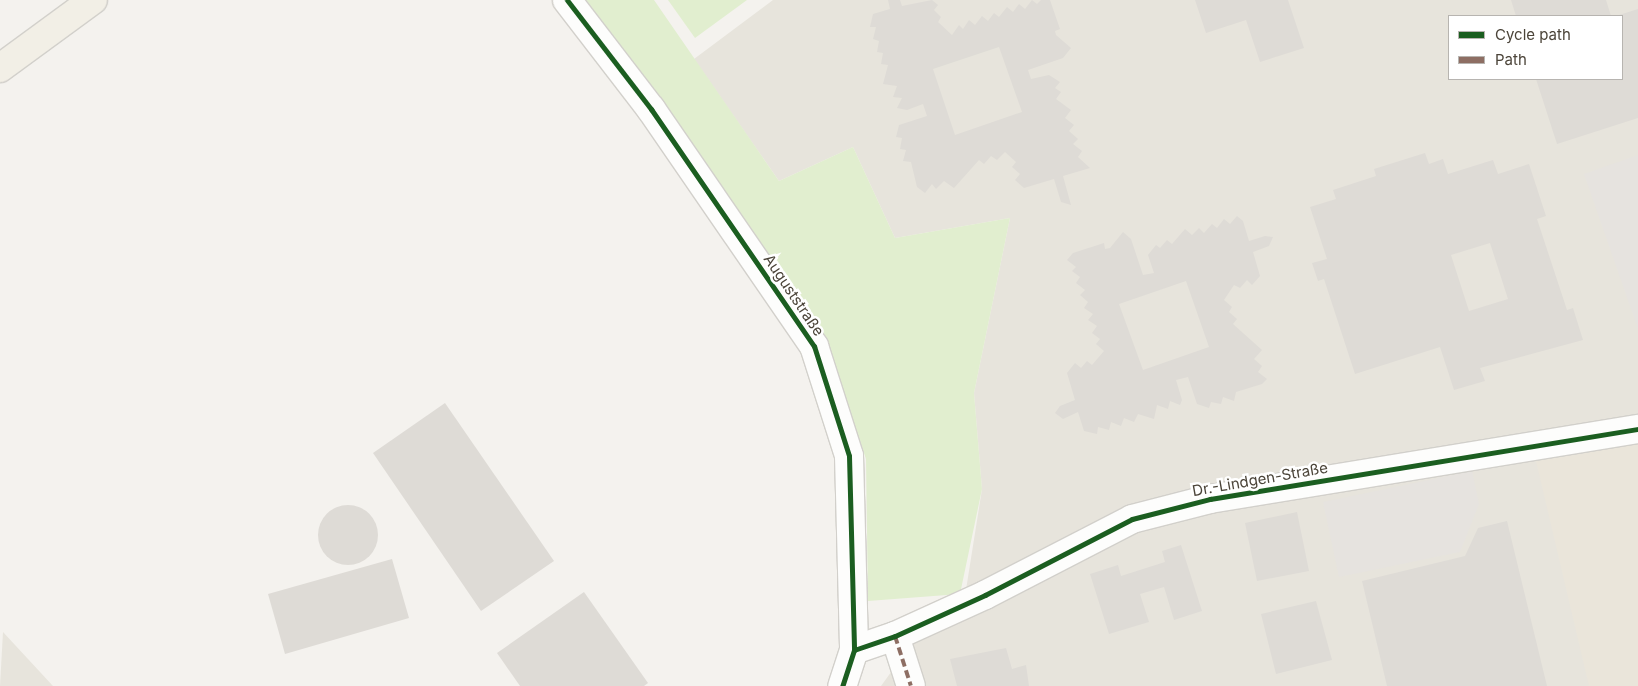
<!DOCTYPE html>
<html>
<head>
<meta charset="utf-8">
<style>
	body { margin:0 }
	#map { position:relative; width:1638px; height:686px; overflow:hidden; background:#f4f2ee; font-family:Inter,sans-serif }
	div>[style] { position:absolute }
	.residential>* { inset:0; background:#e7e4dc }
	.education>* { inset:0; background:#eae5da }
	.green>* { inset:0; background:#e1eecf }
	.parking>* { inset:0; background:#e6e3df }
	.building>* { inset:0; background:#dedbd6 }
	.round { border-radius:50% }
	.roads { filter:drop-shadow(1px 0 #d2d0cb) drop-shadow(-1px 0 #d2d0cb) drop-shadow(0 1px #d2d0cb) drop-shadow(0 -1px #d2d0cb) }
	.street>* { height:28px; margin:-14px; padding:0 14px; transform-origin:14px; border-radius:14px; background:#fdfdfc }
	.primary>* { height:28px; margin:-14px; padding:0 14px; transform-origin:14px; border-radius:14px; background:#f2efe6 }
	.quiet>* { height:4px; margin-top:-2px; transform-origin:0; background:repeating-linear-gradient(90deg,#8d6e63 0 8px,transparent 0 12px) }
	.cycleway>* { height:5px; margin:-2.5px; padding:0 2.5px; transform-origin:2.5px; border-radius:2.5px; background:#1b5e20 }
	span { translate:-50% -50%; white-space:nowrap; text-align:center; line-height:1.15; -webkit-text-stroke:5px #fff; paint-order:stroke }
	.street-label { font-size:15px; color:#4b4439 }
	.legend { position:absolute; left:1448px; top:15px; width:175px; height:65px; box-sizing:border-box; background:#fff; border:1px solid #b7b4b0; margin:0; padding:6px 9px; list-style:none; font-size:15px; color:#4b4439 }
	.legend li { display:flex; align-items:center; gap:10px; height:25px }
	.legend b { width:25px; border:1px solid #b7b4b0 }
</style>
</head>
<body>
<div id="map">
	<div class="residential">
		<div style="clip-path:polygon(evenodd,773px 0,1638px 0,1638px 686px,881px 686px,912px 643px,962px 615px,982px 489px,974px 393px,1010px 218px,895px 238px,853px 147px,779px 181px,694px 59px,773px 0,1449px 16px,1622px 16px,1622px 79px,1449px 79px,1449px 16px)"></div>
		<div style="clip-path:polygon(3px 632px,53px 686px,0 686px)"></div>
	</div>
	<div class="education">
		<div style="clip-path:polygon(1638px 444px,1638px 686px,1589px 686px,1536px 461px)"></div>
	</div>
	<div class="green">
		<div style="clip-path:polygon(580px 0,654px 0,779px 181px,853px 147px,895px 238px,1010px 218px,974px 393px,982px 489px,960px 594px,868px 601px,866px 459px,826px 341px,775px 263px)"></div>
		<div style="clip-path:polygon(668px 0,747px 0,695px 38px)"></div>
	</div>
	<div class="parking">
		<div style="clip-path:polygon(1638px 155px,1638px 329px,1584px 174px)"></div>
		<div style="clip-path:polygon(1472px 471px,1479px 504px,1460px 552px,1339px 577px,1323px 502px)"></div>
	</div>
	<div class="building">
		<div style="clip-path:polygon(evenodd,888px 0,900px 0,902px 6px,932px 0,938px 5px,934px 10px,941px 17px,938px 22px,952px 35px,959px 25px,963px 29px,969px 20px,975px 25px,982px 16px,988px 21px,994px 13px,999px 17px,1007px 7px,1013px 12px,1019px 4px,1025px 9px,1032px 0,1037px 4px,1041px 0,1050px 0,1060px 29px,1055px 31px,1056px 35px,1071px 48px,1063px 58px,1028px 70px,1031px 79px,1049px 75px,1060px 82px,1055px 88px,1061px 92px,1056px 99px,1071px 110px,1065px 118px,1074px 125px,1069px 131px,1078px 139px,1073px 144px,1082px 151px,1078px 157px,1090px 168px,1063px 176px,1071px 205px,1061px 202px,1054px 179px,1024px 188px,1015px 180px,1020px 174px,1012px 167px,1016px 162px,1005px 152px,997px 160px,991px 156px,984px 164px,979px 160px,954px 188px,944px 181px,936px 189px,932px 184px,925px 193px,917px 187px,911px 162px,903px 161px,906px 150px,900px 149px,902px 138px,896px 137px,899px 125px,927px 116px,923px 104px,907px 110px,897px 108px,902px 98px,893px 97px,897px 86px,883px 84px,888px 65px,881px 64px,883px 53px,877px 52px,879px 41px,873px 39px,876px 27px,870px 27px,873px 14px,890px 9px,888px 0,999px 47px,1022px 112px,955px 135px,933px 69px,999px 47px)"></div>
		<div style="clip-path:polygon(1195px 0,1288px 0,1304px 48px,1260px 62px,1246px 20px,1206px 33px)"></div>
		<div style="clip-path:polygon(1511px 0,1606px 0,1611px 16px,1516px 16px)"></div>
		<div style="clip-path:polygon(1638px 9px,1638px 118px,1557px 144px,1536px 79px,1622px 79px,1622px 16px,1616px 16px)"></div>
		<div style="clip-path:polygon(evenodd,1425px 153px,1429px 164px,1443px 159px,1448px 174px,1493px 160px,1498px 174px,1529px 164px,1546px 216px,1537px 219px,1567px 310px,1573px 308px,1583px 340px,1480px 368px,1485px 381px,1454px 390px,1440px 347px,1355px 374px,1324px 279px,1318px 281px,1312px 263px,1327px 259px,1310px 207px,1336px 199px,1333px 190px,1376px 176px,1374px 169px,1425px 153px,1490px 243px,1508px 299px,1469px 311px,1451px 255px,1490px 243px)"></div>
		<div style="clip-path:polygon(evenodd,1237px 216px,1243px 221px,1249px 241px,1265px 236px,1273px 237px,1269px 246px,1253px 252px,1260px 276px,1252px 285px,1247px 280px,1240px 288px,1234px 285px,1224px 300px,1232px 307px,1229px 312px,1237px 319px,1233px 324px,1262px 350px,1254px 359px,1262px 366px,1258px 372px,1267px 379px,1262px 384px,1236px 392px,1234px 401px,1223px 397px,1221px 404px,1211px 402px,1209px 408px,1197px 404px,1188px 377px,1176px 380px,1182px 400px,1180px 405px,1170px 401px,1168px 409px,1157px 405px,1154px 419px,1138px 414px,1134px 422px,1124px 418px,1121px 426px,1111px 422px,1109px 430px,1098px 427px,1097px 434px,1084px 431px,1078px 412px,1063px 419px,1055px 413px,1060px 406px,1075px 400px,1067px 373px,1075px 363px,1081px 368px,1087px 361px,1092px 365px,1104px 351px,1096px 344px,1100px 339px,1092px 333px,1097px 326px,1088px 320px,1093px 314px,1084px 308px,1088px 302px,1080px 295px,1085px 290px,1076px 283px,1080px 277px,1072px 271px,1076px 267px,1067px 260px,1073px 253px,1104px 243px,1105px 249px,1110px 248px,1123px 232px,1131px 239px,1143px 275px,1154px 273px,1148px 255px,1156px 245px,1160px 248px,1167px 240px,1172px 244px,1185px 229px,1192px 235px,1199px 228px,1204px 233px,1212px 224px,1217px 228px,1224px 219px,1230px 224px,1237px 216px,1186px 281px,1209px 347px,1143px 370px,1119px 304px,1186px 281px)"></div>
		<div style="clip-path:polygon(445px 403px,554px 561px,481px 611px,373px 453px)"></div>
		<div class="round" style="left:318px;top:505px;width:60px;height:60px"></div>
		<div style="clip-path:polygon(1297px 512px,1309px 571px,1257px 581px,1245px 523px)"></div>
		<div style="clip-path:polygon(1507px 521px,1547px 686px,1387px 686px,1362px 581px,1465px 556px,1478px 528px)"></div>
		<div style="clip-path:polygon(1181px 545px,1202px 611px,1174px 620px,1164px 587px,1140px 594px,1149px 622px,1109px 634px,1090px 574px,1118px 565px,1121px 576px,1165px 562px,1162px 551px)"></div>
		<div style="clip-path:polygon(392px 559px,409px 618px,285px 654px,268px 594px)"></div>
		<div style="clip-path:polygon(584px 592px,648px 683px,644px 686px,520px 686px,497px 653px)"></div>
		<div style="clip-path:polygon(1316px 601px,1332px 660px,1276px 674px,1261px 614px)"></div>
		<div style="clip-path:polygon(1006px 648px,1012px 669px,1026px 665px,1029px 686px,957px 686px,950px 659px)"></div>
	</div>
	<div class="roads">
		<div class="street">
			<div style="left:567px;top:0;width:138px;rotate:52.4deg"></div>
			<div style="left:651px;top:109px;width:288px;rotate:55.5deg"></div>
			<div style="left:814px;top:346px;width:115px;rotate:72.3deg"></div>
			<div style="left:849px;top:456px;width:194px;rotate:88.5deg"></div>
			<div style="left:854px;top:650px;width:38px;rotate:108deg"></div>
			<div style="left:895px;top:636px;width:52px;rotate:72.3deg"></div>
			<div style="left:854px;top:650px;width:43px;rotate:-18.9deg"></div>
			<div style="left:895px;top:636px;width:99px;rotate:-24.5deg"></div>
			<div style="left:985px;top:595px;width:165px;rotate:-27.3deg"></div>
			<div style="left:1132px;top:519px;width:81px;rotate:-14.4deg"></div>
			<div style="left:1210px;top:499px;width:434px;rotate:-9.3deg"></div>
		</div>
		<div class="primary">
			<div style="left:0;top:68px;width:115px;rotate:-36.2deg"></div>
		</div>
	</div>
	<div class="quiet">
		<div style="left:895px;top:636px;width:52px;rotate:72.3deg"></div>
	</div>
	<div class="cycleway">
		<div style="left:567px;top:0;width:138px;rotate:52.4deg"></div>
		<div style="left:651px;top:109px;width:288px;rotate:55.5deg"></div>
		<div style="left:814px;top:346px;width:115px;rotate:72.3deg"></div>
		<div style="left:849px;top:456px;width:194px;rotate:88.5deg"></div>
		<div style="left:854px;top:650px;width:38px;rotate:108deg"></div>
		<div style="left:854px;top:650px;width:43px;rotate:-18.9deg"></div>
		<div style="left:895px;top:636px;width:99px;rotate:-24.5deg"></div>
		<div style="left:985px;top:595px;width:165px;rotate:-27.3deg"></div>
		<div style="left:1132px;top:519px;width:81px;rotate:-14.4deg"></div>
		<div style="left:1210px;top:499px;width:434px;rotate:-9.3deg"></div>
	</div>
	<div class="street-label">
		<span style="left:794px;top:295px;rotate:56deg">Auguststraße</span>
		<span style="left:1260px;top:479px;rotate:-10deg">Dr.-Lindgen-Straße</span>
	</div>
	<ul class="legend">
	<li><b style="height:6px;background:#1b5e20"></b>Cycle path</li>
	<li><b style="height:6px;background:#8d6e63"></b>Path</li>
	</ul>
</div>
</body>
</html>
